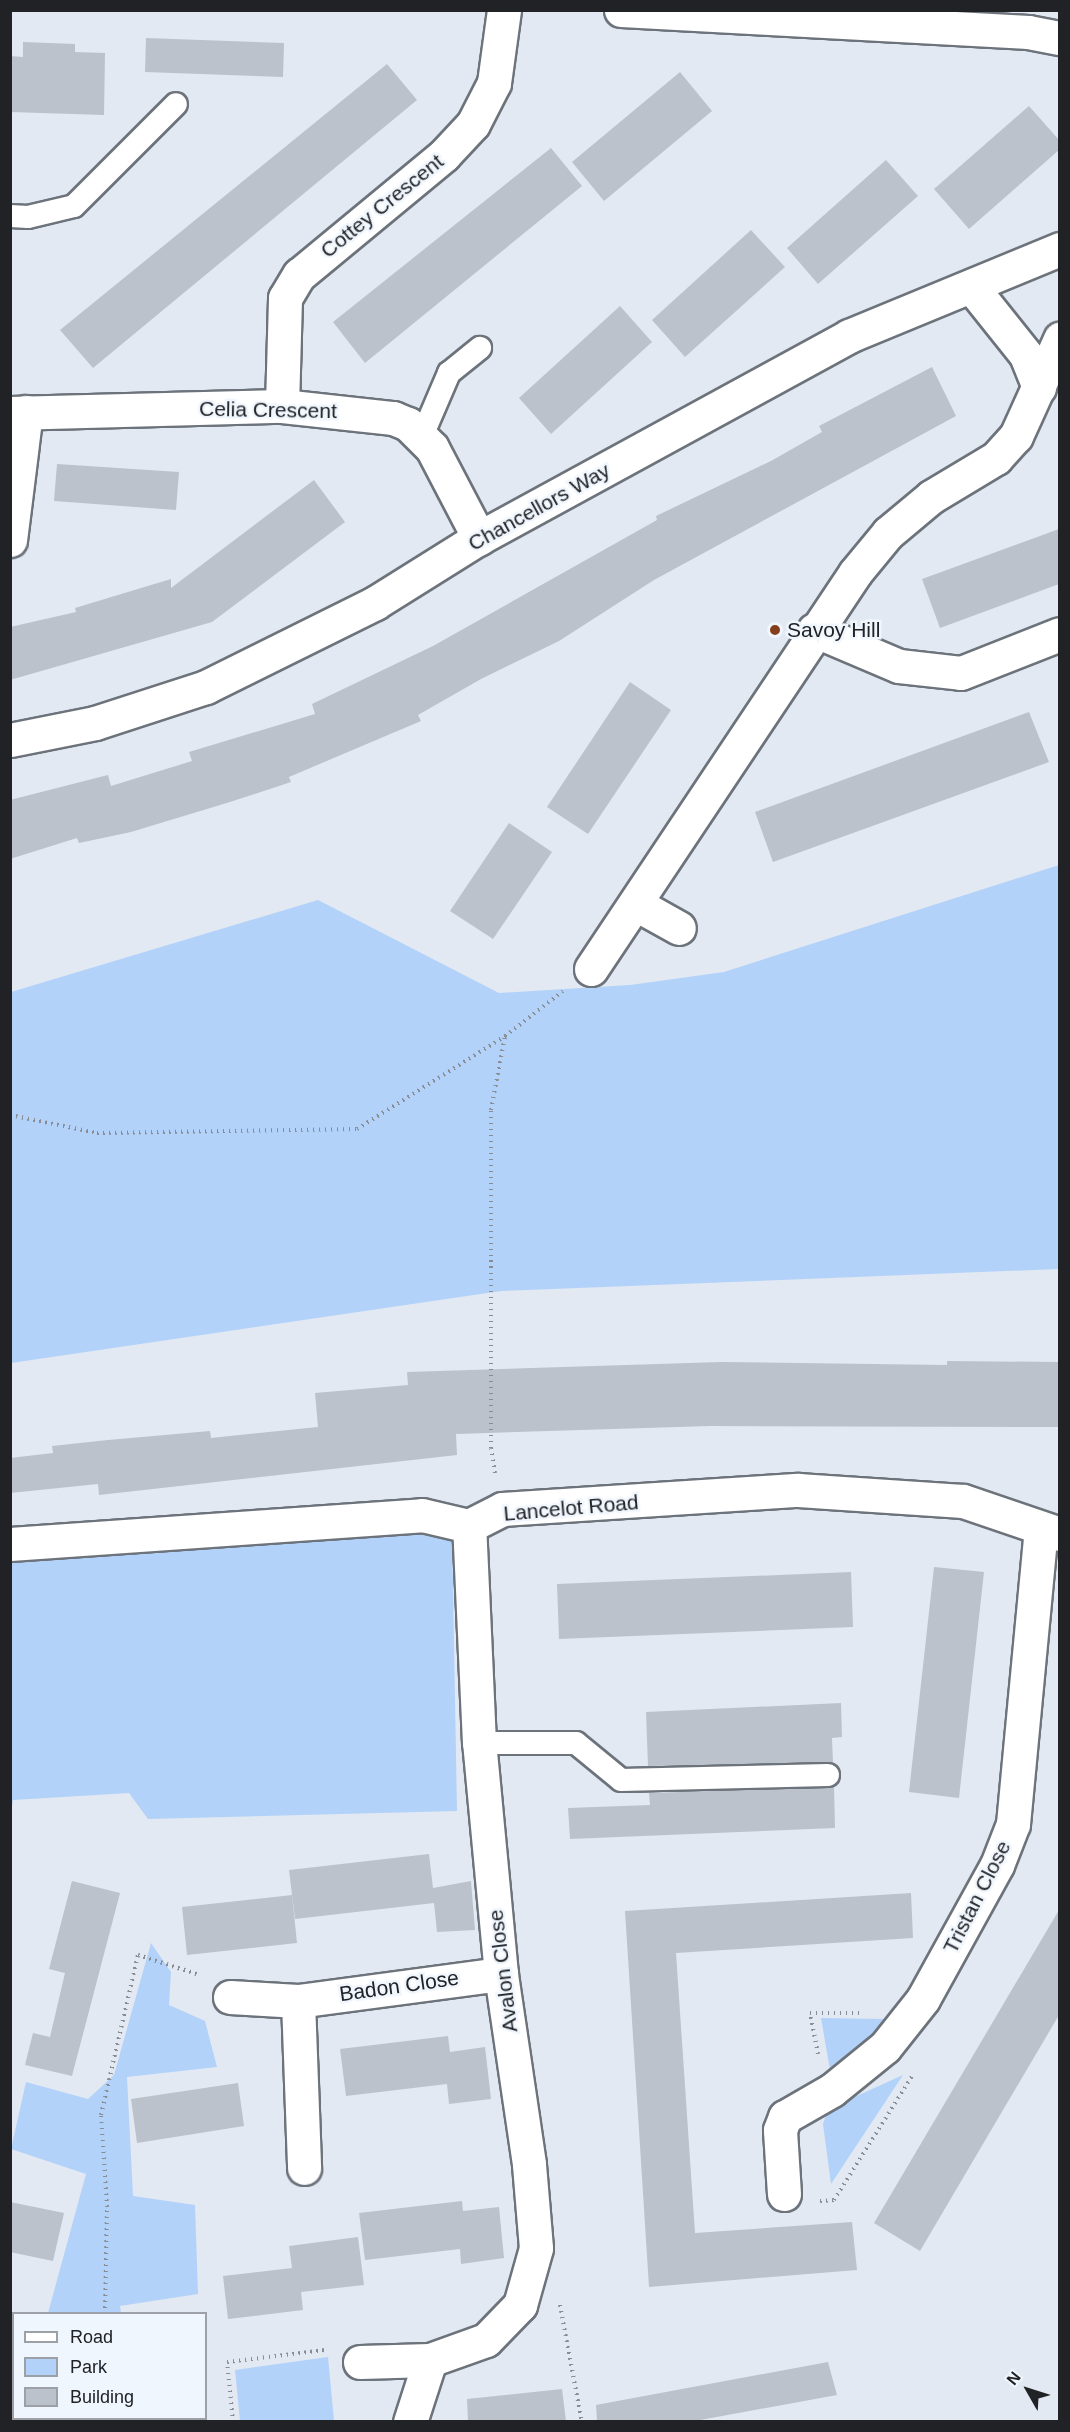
<!DOCTYPE html>
<html>
<head>
<meta charset="utf-8">
<style>
	body { margin:0 }
	#map { position:relative; width:1070px; height:2432px; overflow:hidden; background:#e2e9f2; font-family:Arial,sans-serif }
	div>[style] { position:absolute }
	.green>* { inset:0; background:#b3d2f9 }
	.building>* { inset:0; background:#bbc2cb }
	.path>* { height:4px; margin-top:-2px; transform-origin:0; background:repeating-linear-gradient(90deg,#888c93 0 1.5px,transparent 0 6px) }
	.roads { filter:drop-shadow(2px 0 #6d737b) drop-shadow(-2px 0 #6d737b) drop-shadow(0 2px #6d737b) drop-shadow(0 -2px #6d737b) }
	.lane>* { height:22px; margin:-11px; padding:0 11px; transform-origin:11px; border-radius:11px; background:#fff }
	.street>* { height:33px; margin:-16.5px; padding:0 16.5px; transform-origin:16.5px; border-radius:16.5px; background:#fff }
	.dots>* { width:16px; height:16px; translate:-50% -50%; box-sizing:border-box; border:3px solid #f0f6fd; border-radius:50% }
	span { translate:-50% -50%; white-space:nowrap; text-align:center; line-height:1.15; -webkit-text-stroke:5px #f0f6fd; paint-order:stroke }
	.street-label { font-size:21px; color:#202226 }
	.poi-label { font-size:21px; color:#202226 }
	.left { translate:0 -50%; text-align:left }
	.frame { position:absolute; inset:0; border:12px solid #202226; pointer-events:none }
	.legend { position:absolute; left:12px; top:2312px; width:195px; height:108px; box-sizing:border-box; background:#f0f6fd; border:2px solid #9da1a7; margin:0; padding:8px 10px; list-style:none; font-size:18px; color:#202226 }
	.legend li { display:flex; align-items:center; gap:12px; height:30px }
	.legend b { width:30px; border:2px solid #9da1a7 }
	.north { position:absolute; left:998px; top:2360px; width:60px; height:60px; -webkit-text-stroke:4px #f0f6fd; paint-order:stroke; rotate:309deg; font-size:16px; font-weight:700; line-height:24px; text-align:center; color:#202226 }
	.north::after { content:''; display:block; margin:auto; width:21px; height:27px; background:#202226; clip-path:polygon(50% 0,100% 100%,50% 72%,0 100%) }
</style>
</head>
<body>
<div id="map">
	<div class="green">
		<div style="clip-path:polygon(1059px 865px,1059px 1269px,501px 1291px,11px 1363px,11px 992px,318px 900px,499px 993px,630px 985px,724px 972px)"></div>
		<div style="clip-path:polygon(306px 1530px,452px 1531px,457px 1811px,148px 1819px,129px 1793px,13px 1800px,11px 1813px,11px 1551px)"></div>
		<div style="clip-path:polygon(151px 1943px,171px 1972px,169px 2005px,205px 2021px,217px 2067px,127px 2077px,133px 2196px,195px 2205px,198px 2294px,120px 2306px,121px 2313px,48px 2313px,86px 2174px,11px 2149px,26px 2082px,88px 2099px,114px 2075px)"></div>
		<div style="clip-path:polygon(821px 2018px,883px 2019px,879px 2031px,830px 2070px)"></div>
		<div style="clip-path:polygon(903px 2075px,831px 2184px,823px 2124px,828px 2109px)"></div>
		<div style="clip-path:polygon(328px 2357px,334px 2421px,240px 2421px,235px 2370px)"></div>
	</div>
	<div class="building">
		<div style="clip-path:polygon(146px 38px,284px 43px,283px 77px,145px 72px)"></div>
		<div style="clip-path:polygon(23px 42px,75px 44px,75px 52px,105px 53px,104px 115px,10px 112px,10px 56px,23px 57px)"></div>
		<div style="clip-path:polygon(387px 64px,417px 100px,93px 368px,60px 330px)"></div>
		<div style="clip-path:polygon(680px 72px,712px 111px,604px 201px,572px 162px)"></div>
		<div style="clip-path:polygon(1029px 106px,1059px 140px,1059px 150px,969px 229px,934px 189px)"></div>
		<div style="clip-path:polygon(551px 148px,582px 186px,365px 363px,333px 322px)"></div>
		<div style="clip-path:polygon(886px 160px,918px 196px,818px 284px,787px 248px)"></div>
		<div style="clip-path:polygon(751px 230px,785px 267px,685px 357px,652px 320px)"></div>
		<div style="clip-path:polygon(620px 306px,652px 342px,551px 434px,519px 398px)"></div>
		<div style="clip-path:polygon(932px 367px,956px 416px,654px 580px,559px 641px,481px 679px,418px 715px,421px 721px,289px 777px,291px 782px,230px 802px,131px 832px,79px 843px,77px 838px,10px 859px,10px 800px,108px 775px,111px 786px,192px 761px,189px 752px,315px 714px,312px 704px,433px 646px,657px 520px,656px 516px,771px 461px,822px 432px,819px 426px)"></div>
		<div style="clip-path:polygon(57px 464px,179px 472px,176px 510px,54px 501px)"></div>
		<div style="clip-path:polygon(314px 480px,345px 522px,212px 622px,10px 680px,10px 627px,76px 612px,75px 608px,171px 579px,171px 588px)"></div>
		<div style="clip-path:polygon(1059px 529px,1059px 584px,940px 628px,922px 579px)"></div>
		<div style="clip-path:polygon(630px 682px,671px 710px,588px 834px,547px 807px)"></div>
		<div style="clip-path:polygon(1029px 712px,1049px 762px,773px 862px,755px 812px)"></div>
		<div style="clip-path:polygon(509px 823px,552px 852px,493px 939px,450px 911px)"></div>
		<div style="clip-path:polygon(947px 1361px,1059px 1362px,1059px 1427px,710px 1426px,456px 1434px,457px 1455px,99px 1495px,98px 1484px,10px 1493px,10px 1458px,53px 1453px,52px 1446px,108px 1440px,210px 1431px,211px 1438px,318px 1427px,315px 1393px,408px 1385px,407px 1372px,721px 1362px,947px 1365px)"></div>
		<div style="clip-path:polygon(934px 1567px,984px 1572px,959px 1798px,909px 1792px)"></div>
		<div style="clip-path:polygon(851px 1572px,853px 1627px,559px 1639px,557px 1584px)"></div>
		<div style="clip-path:polygon(841px 1703px,842px 1737px,832px 1738px,833px 1763px,648px 1766px,646px 1712px)"></div>
		<div style="clip-path:polygon(834px 1787px,835px 1828px,570px 1839px,568px 1808px,650px 1805px,649px 1793px)"></div>
		<div style="clip-path:polygon(429px 1854px,433px 1888px,471px 1881px,475px 1930px,437px 1932px,434px 1903px,295px 1919px,289px 1870px)"></div>
		<div style="clip-path:polygon(72px 1881px,120px 1893px,72px 2076px,25px 2065px,33px 2033px,50px 2037px,65px 1973px,49px 1969px)"></div>
		<div style="clip-path:polygon(911px 1893px,913px 1938px,676px 1953px,695px 2233px,852px 2222px,857px 2270px,649px 2287px,625px 1911px)"></div>
		<div style="clip-path:polygon(292px 1895px,297px 1943px,187px 1955px,182px 1907px)"></div>
		<div style="clip-path:polygon(1059px 1910px,1059px 2015px,920px 2251px,874px 2223px)"></div>
		<div style="clip-path:polygon(448px 2036px,450px 2052px,485px 2047px,491px 2099px,449px 2104px,447px 2084px,346px 2096px,340px 2049px)"></div>
		<div style="clip-path:polygon(238px 2083px,244px 2126px,137px 2143px,131px 2099px)"></div>
		<div style="clip-path:polygon(462px 2201px,463px 2211px,499px 2207px,504px 2258px,461px 2264px,460px 2249px,365px 2260px,359px 2213px)"></div>
		<div style="clip-path:polygon(10px 2202px,64px 2213px,53px 2261px,10px 2252px)"></div>
		<div style="clip-path:polygon(358px 2237px,364px 2285px,301px 2292px,303px 2310px,228px 2319px,223px 2276px,292px 2268px,289px 2246px)"></div>
		<div style="clip-path:polygon(828px 2362px,837px 2395px,695px 2421px,597px 2421px,596px 2405px)"></div>
		<div style="clip-path:polygon(562px 2389px,566px 2421px,468px 2421px,467px 2399px)"></div>
	</div>
	<div class="path">
		<div style="left:10px;top:1115px;width:89px;rotate:11.7deg"></div>
		<div style="left:97px;top:1133px;width:260px;rotate:-0.9deg"></div>
		<div style="left:357px;top:1129px;width:175px;rotate:-32.1deg"></div>
		<div style="left:505px;top:1036px;width:73px;rotate:-37.8deg"></div>
		<div style="left:495px;top:1473px;width:25px;rotate:-99deg"></div>
		<div style="left:491px;top:1448px;width:338px;rotate:-90deg"></div>
		<div style="left:491px;top:1110px;width:75px;rotate:-79.3deg"></div>
		<div style="left:818px;top:2054px;width:42px;rotate:-101deg"></div>
		<div style="left:810px;top:2013px;width:52px"></div>
		<div style="left:820px;top:2201px;width:14px;rotate:-4deg"></div>
		<div style="left:834px;top:2200px;width:146px;rotate:-57.8deg"></div>
		<div style="left:560px;top:2305px;width:119px;rotate:79.4deg"></div>
		<div style="left:105px;top:2314px;width:107px;rotate:-88.9deg"></div>
		<div style="left:107px;top:2207px;width:92px;rotate:-93.7deg"></div>
		<div style="left:101px;top:2115px;width:164px;rotate:-77deg"></div>
		<div style="left:138px;top:1955px;width:65px;rotate:17.9deg"></div>
		<div style="left:10px;top:2330px;width:4px"></div>
		<div style="left:116px;top:2418px;width:4px;rotate:76deg"></div>
		<div style="left:233px;top:2422px;width:60px;rotate:-95.7deg"></div>
		<div style="left:227px;top:2362px;width:99px;rotate:-7deg"></div>
	</div>
	<div class="roads">
		<div class="lane">
			<div style="left:10px;top:216px;width:18px;rotate:3deg"></div>
			<div style="left:28px;top:217px;width:47px;rotate:-13.4deg"></div>
			<div style="left:74px;top:206px;width:144px;rotate:-45deg"></div>
			<div style="left:422px;top:436px;width:69px;rotate:-66.8deg"></div>
			<div style="left:449px;top:373px;width:40px;rotate:-39deg"></div>
			<div style="left:479px;top:1743px;width:97px"></div>
			<div style="left:576px;top:1743px;width:58px;rotate:39.4deg"></div>
			<div style="left:621px;top:1780px;width:207px;rotate:-1.4deg"></div>
		</div>
		<div class="street">
			<div style="left:621px;top:10px;width:408px;rotate:3.1deg"></div>
			<div style="left:1028px;top:32px;width:33px;rotate:11deg"></div>
			<div style="left:971px;top:286px;width:88px;rotate:51.4deg"></div>
			<div style="left:1026px;top:355px;width:35px;rotate:68deg"></div>
			<div style="left:282px;top:406px;width:108px;rotate:-88.4deg"></div>
			<div style="left:285px;top:298px;width:27px;rotate:-59deg"></div>
			<div style="left:299px;top:275px;width:188px;rotate:-39.6deg"></div>
			<div style="left:444px;top:155px;width:42px;rotate:-46.9deg"></div>
			<div style="left:473px;top:124px;width:46px;rotate:-62.9deg"></div>
			<div style="left:494px;top:83px;width:74px;rotate:-82.2deg"></div>
			<div style="left:10px;top:413px;width:272px;rotate:-1.5deg"></div>
			<div style="left:282px;top:406px;width:112px;rotate:6.2deg"></div>
			<div style="left:393px;top:418px;width:16px;rotate:22deg"></div>
			<div style="left:408px;top:424px;width:34px;rotate:45deg"></div>
			<div style="left:432px;top:448px;width:102px;rotate:62.4deg"></div>
			<div style="left:10px;top:540px;width:129px;rotate:-82.9deg"></div>
			<div style="left:814px;top:630px;width:92px;rotate:23deg"></div>
			<div style="left:899px;top:666px;width:62px;rotate:6.4deg"></div>
			<div style="left:961px;top:673px;width:106px;rotate:-21.5deg"></div>
			<div style="left:10px;top:740px;width:87px;rotate:-11.3deg"></div>
			<div style="left:95px;top:723px;width:117px;rotate:-18deg"></div>
			<div style="left:206px;top:687px;width:189px;rotate:-26.4deg"></div>
			<div style="left:375px;top:603px;width:123px;rotate:-32deg"></div>
			<div style="left:479px;top:538px;width:422px;rotate:-28.6deg"></div>
			<div style="left:849px;top:336px;width:228px;rotate:-22.4deg"></div>
			<div style="left:636px;top:904px;width:49px;rotate:29.2deg"></div>
			<div style="left:591px;top:969px;width:476px;rotate:-56.3deg"></div>
			<div style="left:855px;top:573px;width:52px;rotate:-50.5deg"></div>
			<div style="left:888px;top:533px;width:56px;rotate:-39.9deg"></div>
			<div style="left:931px;top:497px;width:76px;rotate:-31deg"></div>
			<div style="left:996px;top:458px;width:30px;rotate:-48deg"></div>
			<div style="left:1016px;top:436px;width:107px;rotate:-65.6deg"></div>
			<div style="left:10px;top:1544px;width:413px;rotate:-4deg"></div>
			<div style="left:422px;top:1515px;width:48px;rotate:13.2deg"></div>
			<div style="left:469px;top:1526px;width:37px;rotate:-27deg"></div>
			<div style="left:502px;top:1509px;width:297px;rotate:-3.7deg"></div>
			<div style="left:798px;top:1490px;width:165px;rotate:3.8deg"></div>
			<div style="left:963px;top:1501px;width:102px;rotate:18.8deg"></div>
			<div style="left:230px;top:1997px;width:68px;rotate:3.4deg"></div>
			<div style="left:298px;top:2001px;width:205px;rotate:-7.6deg"></div>
			<div style="left:298px;top:2001px;width:167px;rotate:87.9deg"></div>
			<div style="left:784px;top:2194px;width:64px;rotate:-93.6deg"></div>
			<div style="left:780px;top:2130px;width:14px;rotate:-69deg"></div>
			<div style="left:785px;top:2117px;width:54px;rotate:-29.9deg"></div>
			<div style="left:832px;top:2090px;width:68px;rotate:-39.1deg"></div>
			<div style="left:885px;top:2047px;width:61px;rotate:-51.6deg"></div>
			<div style="left:923px;top:1999px;width:153px;rotate:-61.1deg"></div>
			<div style="left:997px;top:1865px;width:44px;rotate:-68.7deg"></div>
			<div style="left:1013px;top:1824px;width:296px;rotate:-84.6deg"></div>
			<div style="left:360px;top:2362px;width:70px;rotate:-1.6deg"></div>
			<div style="left:430px;top:2360px;width:59px;rotate:-19.7deg"></div>
			<div style="left:486px;top:2340px;width:49px;rotate:-45.8deg"></div>
			<div style="left:520px;top:2305px;width:59px;rotate:-74.3deg"></div>
			<div style="left:536px;top:2248px;width:84px;rotate:-94.8deg"></div>
			<div style="left:529px;top:2164px;width:192px;rotate:-98.4deg"></div>
			<div style="left:501px;top:1974px;width:232px;rotate:-95.4deg"></div>
			<div style="left:479px;top:1743px;width:217px;rotate:-92.6deg"></div>
			<div style="left:410px;top:2422px;width:65px;rotate:-72.1deg"></div>
		</div>
	</div>
	<div class="dots">
		<div style="left:775px;top:630px;background:#853e1c"></div>
	</div>
	<div class="street-label">
		<span style="left:382px;top:206px;rotate:-39deg">Cottey Crescent</span>
		<span style="left:268px;top:410px;rotate:1deg">Celia Crescent</span>
		<span style="left:539px;top:507px;rotate:-29deg">Chancellors Way</span>
		<span style="left:571px;top:1508px;rotate:-5deg">Lancelot Road</span>
		<span style="left:977px;top:1897px;rotate:-63deg">Tristan Close</span>
		<span style="left:503px;top:1971px;rotate:-97deg">Avalon Close</span>
		<span style="left:399px;top:1986px;rotate:-8deg">Badon Close</span>
	</div>
	<div class="poi-label">
		<span class="left" style="left:787px;top:630px">Savoy Hill</span>
	</div>
	<div class="frame"></div>
	<ul class="legend">
	<li><b style="height:8px;background:#fff"></b>Road</li>
	<li><b style="height:16px;background:#b3d2f9"></b>Park</li>
	<li><b style="height:16px;background:#bbc2cb"></b>Building</li>
	</ul>
	<div class="north">N</div>
</div>
</body>
</html>
